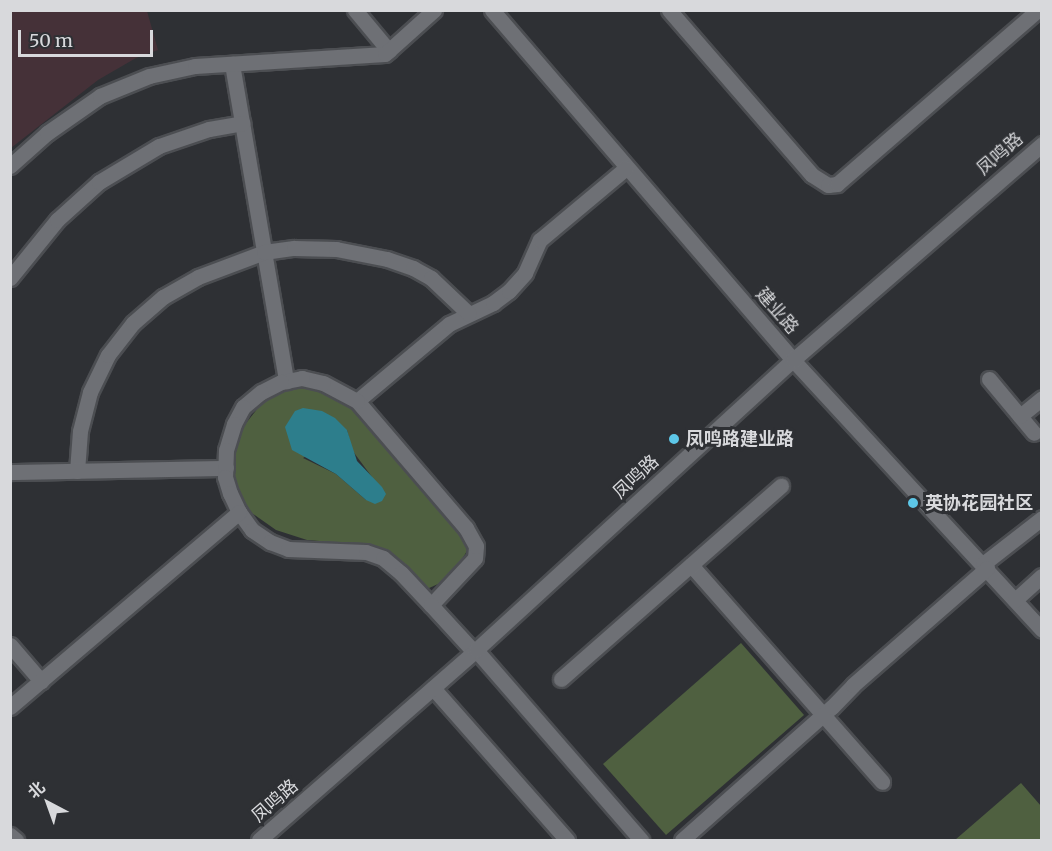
<!DOCTYPE html>
<html>
<head>
<meta charset="utf-8">
<style>
	body { margin:0 }
	#map { position:relative; width:1052px; height:851px; overflow:hidden; background:#2e3034; font-family:Merriweather,"Noto Sans SC",serif }
	div>[style] { position:absolute }
	.education>* { inset:0; background:#453138 }
	.green>* { inset:0; background:#4f6040 }
	.water>* { inset:0; background:#2d7e8c }
	.roads { filter:drop-shadow(2px 0 #4c4e52) drop-shadow(-2px 0 #4c4e52) drop-shadow(0 2px #4c4e52) drop-shadow(0 -2px #4c4e52) }
	.minor>* { height:15px; margin:-7.5px; padding:0 7.5px; transform-origin:7.5px; border-radius:7.5px; background:#6e7075 }
	.dots>* { width:16px; height:16px; translate:-50% -50%; box-sizing:border-box; border:3px solid #2e3034; border-radius:50% }
	span { translate:-50% -50%; white-space:nowrap; text-align:center; line-height:1.15; -webkit-text-stroke:6px #2e3034; paint-order:stroke }
	.street-label { font-size:18px; color:#d8d9dc }
	.poi-label { font-size:18px; color:#d8d9dc; font-weight:700 }
	.left { translate:0 -50%; text-align:left }
	.frame { position:absolute; inset:0; border:12px solid #d8d9dc; pointer-events:none }
	.north { position:absolute; left:18px; top:773px; width:60px; height:60px; -webkit-text-stroke:4px #2e3034; paint-order:stroke; rotate:319deg; font-size:16px; font-weight:700; line-height:24px; text-align:center; color:#d8d9dc }
	.north::after { content:''; display:block; margin:auto; width:21px; height:27px; background:#d8d9dc; clip-path:polygon(50% 0,100% 100%,50% 72%,0 100%) }
	.scale { position:absolute; left:18px; top:30px; width:135px; height:27px; box-sizing:border-box; border:3px solid #d8d9dc; border-top:0; padding-left:8px; font-size:18px; line-height:21px; white-space:nowrap; color:#d8d9dc; -webkit-text-stroke:4px #2e3034; paint-order:stroke }
</style>
</head>
<body>
<div id="map">
	<div class="education">
		<div style="clip-path:polygon(11px 10px,147px 11px,158px 50px,136px 58px,98px 80px,11px 148px)"></div>
	</div>
	<div class="green">
		<div style="clip-path:polygon(evenodd,307px 388px,334px 397px,350px 408px,464px 532px,468px 541px,467px 551px,459px 564px,438px 584px,427px 589px,420px 585px,368px 545px,307px 540px,276px 530px,249px 511px,240px 500px,232px 467px,232px 454px,243px 427px,261px 404px,274px 395px,289px 389px,307px 388px,347px 430px,352px 450px,372px 477px,366px 500px,336px 474px,303px 458px,347px 430px)"></div>
		<div style="clip-path:polygon(741px 643px,804px 715px,666px 835px,603px 764px)"></div>
		<div style="clip-path:polygon(1021px 783px,1041px 806px,1041px 840px,955px 840px)"></div>
	</div>
	<div class="water">
		<div style="clip-path:polygon(303px 408px,322px 411px,335px 418px,347px 430px,357px 461px,382px 487px,386px 494px,382px 501px,375px 504px,366px 500px,336px 474px,292px 450px,285px 427px,295px 411px)"></div>
	</div>
	<div class="roads">
		<div class="minor">
			<div style="left:355px;top:10px;width:53px;rotate:50.3deg"></div>
			<div style="left:492px;top:10px;width:462px;rotate:49.3deg"></div>
			<div style="left:793px;top:360px;width:367px;rotate:47.3deg"></div>
			<div style="left:669px;top:10px;width:218px;rotate:49.1deg"></div>
			<div style="left:812px;top:175px;width:19px;rotate:32deg"></div>
			<div style="left:828px;top:185px;width:9px;rotate:-6deg"></div>
			<div style="left:837px;top:184px;width:266px;rotate:-40.9deg"></div>
			<div style="left:232px;top:64px;width:322px;rotate:80.3deg"></div>
			<div style="left:10px;top:166px;width:50px;rotate:-41.7deg"></div>
			<div style="left:47px;top:133px;width:65px;rotate:-34.9deg"></div>
			<div style="left:100px;top:96px;width:53px;rotate:-22.2deg"></div>
			<div style="left:149px;top:76px;width:47px;rotate:-12.3deg"></div>
			<div style="left:195px;top:66px;width:190px;rotate:-3.6deg"></div>
			<div style="left:385px;top:54px;width:66px;rotate:-41.9deg"></div>
			<div style="left:10px;top:278px;width:75px;rotate:-51deg"></div>
			<div style="left:57px;top:220px;width:57px;rotate:-42.1deg"></div>
			<div style="left:99px;top:182px;width:70px;rotate:-31deg"></div>
			<div style="left:159px;top:146px;width:53px;rotate:-18.8deg"></div>
			<div style="left:209px;top:129px;width:34px;rotate:-10deg"></div>
			<div style="left:989px;top:379px;width:70px;rotate:50.2deg"></div>
			<div style="left:357px;top:401px;width:120px;rotate:-39.9deg"></div>
			<div style="left:449px;top:324px;width:49px;rotate:-25.5deg"></div>
			<div style="left:493px;top:303px;width:20px;rotate:-37deg"></div>
			<div style="left:509px;top:291px;width:24px;rotate:-48deg"></div>
			<div style="left:525px;top:273px;width:36px;rotate:-66deg"></div>
			<div style="left:540px;top:240px;width:112px;rotate:-39.9deg"></div>
			<div style="left:1020px;top:416px;width:28px;rotate:-39deg"></div>
			<div style="left:77px;top:471px;width:40px;rotate:-85.7deg"></div>
			<div style="left:80px;top:431px;width:40px;rotate:-75.6deg"></div>
			<div style="left:90px;top:392px;width:41px;rotate:-64.1deg"></div>
			<div style="left:108px;top:355px;width:41px;rotate:-52deg"></div>
			<div style="left:133px;top:323px;width:40px;rotate:-41deg"></div>
			<div style="left:163px;top:297px;width:40px;rotate:-29.7deg"></div>
			<div style="left:198px;top:277px;width:71px;rotate:-20.7deg"></div>
			<div style="left:264px;top:252px;width:30px;rotate:-8deg"></div>
			<div style="left:294px;top:248px;width:42px;rotate:1.4deg"></div>
			<div style="left:336px;top:249px;width:52px;rotate:11.1deg"></div>
			<div style="left:387px;top:259px;width:28px;rotate:19deg"></div>
			<div style="left:413px;top:268px;width:21px;rotate:29deg"></div>
			<div style="left:431px;top:278px;width:52px;rotate:43.5deg"></div>
			<div style="left:10px;top:472px;width:216px;rotate:-1.1deg"></div>
			<div style="left:983px;top:564px;width:75px;rotate:-37.9deg"></div>
			<div style="left:691px;top:565px;width:289px;rotate:48.6deg"></div>
			<div style="left:1015px;top:600px;width:36px;rotate:-42deg"></div>
			<div style="left:431px;top:605px;width:64px;rotate:-46.9deg"></div>
			<div style="left:475px;top:558px;width:12px;rotate:-85deg"></div>
			<div style="left:476px;top:546px;width:21px;rotate:-119deg"></div>
			<div style="left:466px;top:528px;width:167px;rotate:-130.6deg"></div>
			<div style="left:357px;top:401px;width:38px;rotate:-152deg"></div>
			<div style="left:323px;top:383px;width:22px;rotate:-167deg"></div>
			<div style="left:302px;top:378px;width:21px;rotate:169deg"></div>
			<div style="left:281px;top:382px;width:22px;rotate:153deg"></div>
			<div style="left:261px;top:392px;width:23px;rotate:140deg"></div>
			<div style="left:243px;top:407px;width:19px;rotate:118deg"></div>
			<div style="left:234px;top:424px;width:27px;rotate:107deg"></div>
			<div style="left:226px;top:450px;width:27px;rotate:92deg"></div>
			<div style="left:225px;top:477px;width:17px;rotate:73deg"></div>
			<div style="left:230px;top:493px;width:21px;rotate:65deg"></div>
			<div style="left:239px;top:512px;width:22px;rotate:54deg"></div>
			<div style="left:252px;top:530px;width:22px;rotate:34deg"></div>
			<div style="left:270px;top:542px;width:19px;rotate:21deg"></div>
			<div style="left:288px;top:549px;width:78px;rotate:2.2deg"></div>
			<div style="left:366px;top:552px;width:18px;rotate:19deg"></div>
			<div style="left:383px;top:558px;width:23px;rotate:40deg"></div>
			<div style="left:401px;top:573px;width:44px;rotate:46.8deg"></div>
			<div style="left:431px;top:605px;width:64px;rotate:47.5deg"></div>
			<div style="left:10px;top:645px;width:48px;rotate:49.3deg"></div>
			<div style="left:476px;top:650px;width:252px;rotate:49deg"></div>
			<div style="left:561px;top:679px;width:293px;rotate:-41.3deg"></div>
			<div style="left:433px;top:688px;width:203px;rotate:48.6deg"></div>
			<div style="left:10px;top:707px;width:301px;rotate:-40.4deg"></div>
			<div style="left:10px;top:835px;width:8px;rotate:40deg"></div>
			<div style="left:259px;top:840px;width:288px;rotate:-41.2deg"></div>
			<div style="left:476px;top:650px;width:430px;rotate:-42.5deg"></div>
			<div style="left:793px;top:360px;width:330px;rotate:-40.9deg"></div>
			<div style="left:682px;top:840px;width:200px;rotate:-41.6deg"></div>
			<div style="left:832px;top:707px;width:30px;rotate:-46deg"></div>
			<div style="left:853px;top:685px;width:178px;rotate:-41.1deg"></div>
		</div>
	</div>
	<div class="dots">
		<div style="left:674px;top:439px;background:#5dc7e8"></div>
		<div style="left:913px;top:503px;background:#5dc7e8"></div>
	</div>
	<div class="street-label">
		<span style="left:1000px;top:154px;rotate:-41deg">凤鸣路</span>
		<span style="left:777px;top:311px;rotate:49deg">建业路</span>
		<span style="left:636px;top:477px;rotate:-43deg">凤鸣路</span>
		<span style="left:275px;top:801px;rotate:-41deg">凤鸣路</span>
	</div>
	<div class="poi-label">
		<span class="left" style="left:686px;top:439px">凤鸣路建业路</span>
		<span class="left" style="left:925px;top:503px">英协花园社区</span>
	</div>
	<div class="frame"></div>
	<div class="north">北</div>
	<div class="scale">50 m</div>
</div>
</body>
</html>
